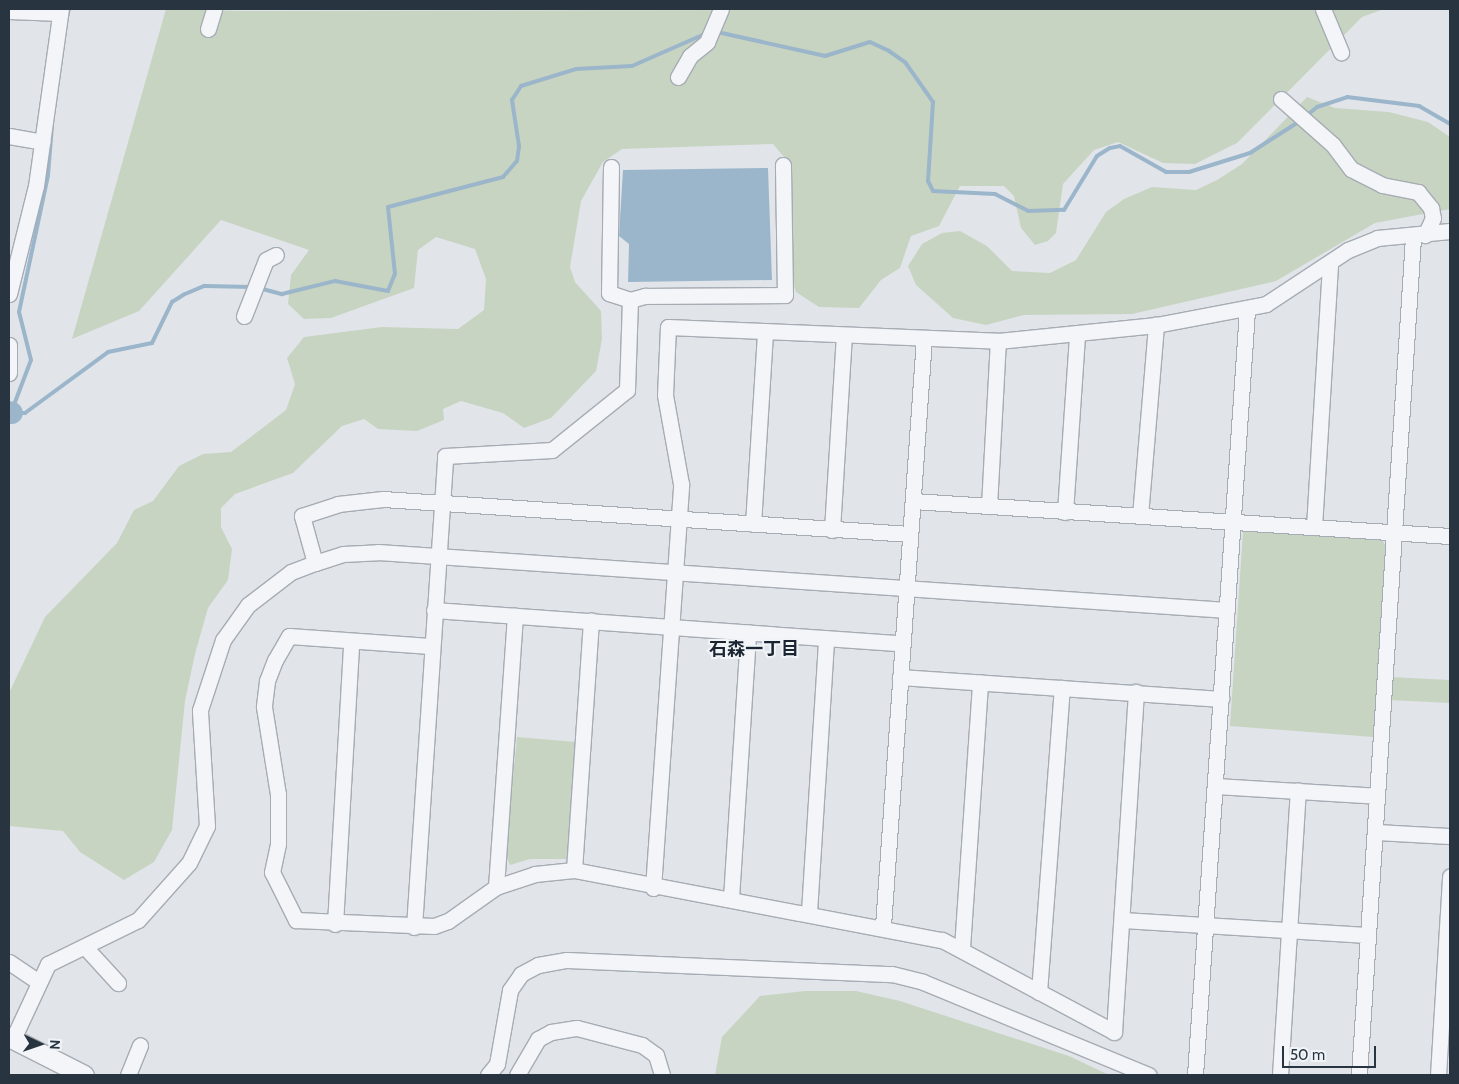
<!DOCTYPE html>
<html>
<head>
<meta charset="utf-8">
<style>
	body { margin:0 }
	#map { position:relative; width:1459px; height:1084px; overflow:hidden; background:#e1e5ea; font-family:Cabin,"Noto Sans JP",sans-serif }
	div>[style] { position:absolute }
	.green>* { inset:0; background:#c8d4c2 }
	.water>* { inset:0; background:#9bb6ca }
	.stream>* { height:4px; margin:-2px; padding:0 2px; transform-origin:2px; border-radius:2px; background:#9bb6ca }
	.river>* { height:22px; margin:-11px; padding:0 11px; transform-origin:11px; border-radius:11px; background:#9bb6ca }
	.roads { filter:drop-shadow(1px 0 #a6acb4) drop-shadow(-1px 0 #a6acb4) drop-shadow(0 1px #a6acb4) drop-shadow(0 -1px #a6acb4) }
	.minor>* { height:15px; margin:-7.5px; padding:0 7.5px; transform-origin:7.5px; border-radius:7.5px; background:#f4f5f8 }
	.tertiary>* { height:19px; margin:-9.5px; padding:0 9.5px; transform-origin:9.5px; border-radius:9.5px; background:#f4f5f8 }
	span { translate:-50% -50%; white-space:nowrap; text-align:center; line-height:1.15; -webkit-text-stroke:4px #f0f4f7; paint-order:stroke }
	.neighbourhood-label { font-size:18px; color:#1b2532; font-weight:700 }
	.frame { position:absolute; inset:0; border:10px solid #293441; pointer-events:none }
	.north { position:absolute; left:15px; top:1019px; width:50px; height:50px; -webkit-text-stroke:4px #f0f4f7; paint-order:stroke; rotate:93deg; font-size:14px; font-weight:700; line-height:20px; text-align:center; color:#293441 }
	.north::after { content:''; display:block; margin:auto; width:18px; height:22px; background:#293441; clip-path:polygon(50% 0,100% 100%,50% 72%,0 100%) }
	.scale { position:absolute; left:1282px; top:1046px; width:94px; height:22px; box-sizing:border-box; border:2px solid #293441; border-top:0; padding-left:6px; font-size:15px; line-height:18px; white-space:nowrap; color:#293441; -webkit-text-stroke:4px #f0f4f7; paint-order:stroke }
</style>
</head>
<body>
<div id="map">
	<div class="green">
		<div style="clip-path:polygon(166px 9px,242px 11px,1384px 9px,1362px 17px,1237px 143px,1195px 164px,1163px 163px,1118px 142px,1094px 150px,1063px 184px,1056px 233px,1048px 241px,1035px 245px,1021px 228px,1014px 196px,1004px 186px,960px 186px,939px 226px,911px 236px,900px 268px,881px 280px,859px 308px,819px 307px,796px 292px,786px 260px,789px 163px,773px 144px,622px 149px,603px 162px,581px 201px,570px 267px,575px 282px,601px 311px,602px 339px,596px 371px,551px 418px,524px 428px,503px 413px,461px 401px,443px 409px,444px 420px,417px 431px,378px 429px,364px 419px,342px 426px,293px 473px,235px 494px,221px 508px,221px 527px,232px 549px,228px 580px,208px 608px,195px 654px,185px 701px,172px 830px,154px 862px,124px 880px,80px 852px,63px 831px,9px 826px,9px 693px,45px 617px,117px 543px,134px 510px,153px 501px,179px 466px,203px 454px,231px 452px,286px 410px,295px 384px,287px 358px,304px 337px,382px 327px,458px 329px,484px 310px,486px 279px,475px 249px,436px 237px,418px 250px,414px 288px,331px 318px,304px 319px,288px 304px,291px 275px,309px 250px,221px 220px,139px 311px,72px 339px)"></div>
		<div style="clip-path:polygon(1307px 97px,1335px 108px,1389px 112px,1428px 122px,1450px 137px,1450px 209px,1375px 223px,1276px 281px,1132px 314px,1024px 315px,986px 325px,953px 318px,916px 285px,908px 266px,922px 244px,942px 233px,960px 231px,987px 246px,1012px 271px,1050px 273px,1076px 260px,1106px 212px,1124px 199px,1152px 187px,1196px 190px,1217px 180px,1242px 164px)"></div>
		<div style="clip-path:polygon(1243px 531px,1382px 540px,1387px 548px,1373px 737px,1230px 726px)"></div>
		<div style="clip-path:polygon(1390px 677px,1450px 680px,1450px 703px,1389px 700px)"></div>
		<div style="clip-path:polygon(517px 737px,576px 742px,567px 859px,530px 859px,510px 865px,505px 855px)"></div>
		<div style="clip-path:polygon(805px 991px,856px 991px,900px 1001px,1069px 1056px,1109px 1075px,715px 1075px,722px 1037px,760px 996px)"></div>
	</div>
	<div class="water">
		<div style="clip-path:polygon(768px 168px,772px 280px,628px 282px,629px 244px,619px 236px,623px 170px)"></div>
	</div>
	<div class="stream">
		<div style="left:67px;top:17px;width:8px;rotate:-76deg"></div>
		<div style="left:717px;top:32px;width:111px;rotate:12.5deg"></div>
		<div style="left:825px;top:56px;width:47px;rotate:-17.3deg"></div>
		<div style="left:870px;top:42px;width:21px;rotate:25deg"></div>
		<div style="left:889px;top:51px;width:19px;rotate:35deg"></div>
		<div style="left:905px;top:62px;width:49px;rotate:55deg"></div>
		<div style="left:933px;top:102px;width:79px;rotate:93.6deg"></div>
		<div style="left:928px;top:181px;width:11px;rotate:63deg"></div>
		<div style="left:933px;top:191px;width:62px;rotate:2.8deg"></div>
		<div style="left:995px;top:194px;width:37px;rotate:27deg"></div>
		<div style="left:1028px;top:211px;width:36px;rotate:-2deg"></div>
		<div style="left:1064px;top:210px;width:63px;rotate:-58.6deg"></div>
		<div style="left:1097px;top:156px;width:15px;rotate:-32deg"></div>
		<div style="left:1110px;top:148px;width:10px;rotate:-11deg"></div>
		<div style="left:1120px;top:146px;width:53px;rotate:29.5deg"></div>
		<div style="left:1166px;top:172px;width:23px"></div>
		<div style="left:1189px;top:172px;width:64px;rotate:-17.3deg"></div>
		<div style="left:1250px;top:153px;width:59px;rotate:-32.6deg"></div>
		<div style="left:1306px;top:116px;width:14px;rotate:-39deg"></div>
		<div style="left:1317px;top:107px;width:32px;rotate:-18deg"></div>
		<div style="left:1347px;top:97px;width:73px;rotate:7.1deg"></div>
		<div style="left:1419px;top:106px;width:36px;rotate:30deg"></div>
		<div style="left:259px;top:288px;width:24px;rotate:15deg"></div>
		<div style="left:282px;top:294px;width:55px;rotate:-13.8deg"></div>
		<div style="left:335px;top:281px;width:54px;rotate:10.7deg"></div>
		<div style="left:388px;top:291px;width:18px;rotate:-68deg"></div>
		<div style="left:395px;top:274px;width:67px;rotate:-96deg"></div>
		<div style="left:388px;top:207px;width:119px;rotate:-14.6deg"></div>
		<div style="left:503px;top:177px;width:21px;rotate:-49deg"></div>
		<div style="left:517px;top:161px;width:15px;rotate:-82deg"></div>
		<div style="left:519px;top:146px;width:47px;rotate:-98.7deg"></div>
		<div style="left:512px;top:100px;width:17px;rotate:-57deg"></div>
		<div style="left:521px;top:86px;width:58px;rotate:-17.2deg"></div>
		<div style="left:576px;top:69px;width:56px;rotate:-3.1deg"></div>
		<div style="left:632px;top:66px;width:82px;rotate:-23.7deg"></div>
		<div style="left:12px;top:413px;width:13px"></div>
		<div style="left:25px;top:413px;width:103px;rotate:-36.3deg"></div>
		<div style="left:108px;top:352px;width:45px;rotate:-11.6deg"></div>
		<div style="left:152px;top:343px;width:46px;rotate:-64deg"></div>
		<div style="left:172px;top:302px;width:15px;rotate:-32deg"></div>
		<div style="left:185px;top:294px;width:21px;rotate:-23deg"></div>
		<div style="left:204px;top:286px;width:48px;rotate:1.2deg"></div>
		<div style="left:9px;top:418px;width:62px;rotate:-69.2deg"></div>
		<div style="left:31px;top:360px;width:49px;rotate:-104deg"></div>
		<div style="left:19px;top:312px;width:140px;rotate:-78deg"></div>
		<div style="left:48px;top:175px;width:50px;rotate:-85.4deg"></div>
	</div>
	<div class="river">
		<div style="left:9px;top:412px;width:3px;rotate:18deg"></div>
	</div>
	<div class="roads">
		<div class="minor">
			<div style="left:1323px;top:9px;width:47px;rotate:67.3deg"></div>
			<div style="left:9px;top:11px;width:51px;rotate:2.2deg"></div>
			<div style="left:208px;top:29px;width:21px;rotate:-73deg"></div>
			<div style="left:678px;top:77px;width:24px;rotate:-60deg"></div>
			<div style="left:690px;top:56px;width:22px;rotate:-39deg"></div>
			<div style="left:707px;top:42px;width:36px;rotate:-67deg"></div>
			<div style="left:1281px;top:99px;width:69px;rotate:41.5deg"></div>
			<div style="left:1333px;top:145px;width:30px;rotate:53deg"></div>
			<div style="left:1351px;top:169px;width:35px;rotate:27deg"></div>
			<div style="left:1382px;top:185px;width:37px;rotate:11deg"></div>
			<div style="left:1418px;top:192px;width:21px;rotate:51deg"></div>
			<div style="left:1431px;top:208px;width:10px;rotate:79deg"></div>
			<div style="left:1433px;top:218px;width:19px;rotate:115deg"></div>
			<div style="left:9px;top:136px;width:34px;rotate:10deg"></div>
			<div style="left:611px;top:167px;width:126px;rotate:90.9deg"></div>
			<div style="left:609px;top:293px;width:22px;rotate:18deg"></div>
			<div style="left:630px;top:300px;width:16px;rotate:-15deg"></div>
			<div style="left:645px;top:296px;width:140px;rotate:-0.4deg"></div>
			<div style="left:785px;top:295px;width:130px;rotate:-90.9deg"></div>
			<div style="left:9px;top:294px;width:111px;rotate:-76deg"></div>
			<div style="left:36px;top:186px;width:179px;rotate:-82deg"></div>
			<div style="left:244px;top:316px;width:60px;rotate:-68.6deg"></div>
			<div style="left:266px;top:260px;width:11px;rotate:-27deg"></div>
			<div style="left:9px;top:345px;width:28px;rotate:90deg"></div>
			<div style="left:913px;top:501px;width:538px;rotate:3.73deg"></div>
			<div style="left:989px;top:506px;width:165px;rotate:-86.9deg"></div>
			<div style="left:1065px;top:512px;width:178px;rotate:-86.1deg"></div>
			<div style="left:1140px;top:516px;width:192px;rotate:-85.2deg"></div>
			<div style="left:753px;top:524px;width:193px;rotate:-86.4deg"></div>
			<div style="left:1314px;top:527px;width:262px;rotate:-86.5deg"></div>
			<div style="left:832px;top:530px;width:195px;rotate:-86.5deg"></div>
			<div style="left:315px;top:563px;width:49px;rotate:-105.5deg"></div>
			<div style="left:302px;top:516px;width:38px;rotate:-18deg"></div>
			<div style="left:338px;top:504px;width:45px;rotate:-6.3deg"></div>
			<div style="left:383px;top:499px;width:528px;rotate:3.8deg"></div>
			<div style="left:434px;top:610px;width:470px;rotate:4.1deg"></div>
			<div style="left:430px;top:646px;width:141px;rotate:-175.9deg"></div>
			<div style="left:289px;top:636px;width:28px;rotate:120deg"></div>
			<div style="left:275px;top:660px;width:22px;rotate:111deg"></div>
			<div style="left:267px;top:681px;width:26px;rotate:97deg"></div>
			<div style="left:264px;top:707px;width:88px;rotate:80.9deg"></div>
			<div style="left:278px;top:794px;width:50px;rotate:90deg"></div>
			<div style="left:278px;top:844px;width:29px;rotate:102deg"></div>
			<div style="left:272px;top:872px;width:54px;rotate:63.4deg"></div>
			<div style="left:296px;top:920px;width:138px;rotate:2.5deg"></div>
			<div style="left:434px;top:926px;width:15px;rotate:-20deg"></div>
			<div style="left:448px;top:921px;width:59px;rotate:-35.3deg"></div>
			<div style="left:496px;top:887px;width:41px;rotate:-18.4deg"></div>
			<div style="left:535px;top:874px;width:39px;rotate:-6deg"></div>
			<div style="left:574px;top:870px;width:375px;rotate:10.8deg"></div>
			<div style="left:942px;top:940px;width:195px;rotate:28.1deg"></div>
			<div style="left:1114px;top:1032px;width:341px;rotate:-86.3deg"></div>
			<div style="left:900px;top:677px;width:322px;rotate:3.9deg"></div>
			<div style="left:1215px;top:786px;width:162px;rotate:3.5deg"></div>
			<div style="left:1375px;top:832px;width:75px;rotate:3.1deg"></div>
			<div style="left:574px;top:870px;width:250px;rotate:-86.1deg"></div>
			<div style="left:496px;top:887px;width:272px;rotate:-86deg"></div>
			<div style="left:653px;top:888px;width:405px;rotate:-86deg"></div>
			<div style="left:681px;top:484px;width:90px;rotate:-100.2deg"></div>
			<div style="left:665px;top:395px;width:68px;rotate:-87.5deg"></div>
			<div style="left:668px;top:327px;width:330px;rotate:2.4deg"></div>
			<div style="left:998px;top:341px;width:159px;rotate:-5.8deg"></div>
			<div style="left:1156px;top:325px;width:112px;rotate:-10.8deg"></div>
			<div style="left:1266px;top:304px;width:98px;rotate:-33.4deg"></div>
			<div style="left:1348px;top:250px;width:31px;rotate:-22deg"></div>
			<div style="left:1377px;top:238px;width:73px;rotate:-5.5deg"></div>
			<div style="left:731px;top:898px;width:266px;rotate:-86.3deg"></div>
			<div style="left:809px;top:912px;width:274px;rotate:-86.4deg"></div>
			<div style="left:1122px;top:920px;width:246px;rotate:3.5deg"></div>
			<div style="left:335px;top:924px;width:281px;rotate:-86.7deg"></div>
			<div style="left:883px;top:926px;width:589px;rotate:-86.01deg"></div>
			<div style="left:414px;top:927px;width:472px;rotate:-86.2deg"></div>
			<div style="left:445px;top:456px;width:107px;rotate:-3.2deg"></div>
			<div style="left:552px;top:450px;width:96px;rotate:-38.7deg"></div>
			<div style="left:627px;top:390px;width:90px;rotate:-88.1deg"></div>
			<div style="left:85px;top:947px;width:49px;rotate:47.5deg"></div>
			<div style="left:962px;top:948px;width:266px;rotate:-86.1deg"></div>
			<div style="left:9px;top:962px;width:34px;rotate:34deg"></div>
			<div style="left:1039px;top:992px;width:305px;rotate:-85.7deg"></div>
			<div style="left:13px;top:1039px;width:83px;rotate:-65deg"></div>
			<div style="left:48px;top:964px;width:100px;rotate:-26.1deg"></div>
			<div style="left:138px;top:920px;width:76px;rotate:-48.2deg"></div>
			<div style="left:189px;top:863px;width:41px;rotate:-64.1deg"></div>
			<div style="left:207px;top:826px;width:116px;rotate:-93.5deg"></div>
			<div style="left:200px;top:710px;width:74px;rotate:-71.8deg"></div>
			<div style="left:223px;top:640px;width:43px;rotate:-54.5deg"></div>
			<div style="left:248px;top:605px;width:54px;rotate:-37.5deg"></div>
			<div style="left:291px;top:572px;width:26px;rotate:-21deg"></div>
			<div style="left:315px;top:563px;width:29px;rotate:-18deg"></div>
			<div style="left:343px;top:554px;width:35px;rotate:-3deg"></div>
			<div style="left:378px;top:552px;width:851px;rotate:3.91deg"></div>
			<div style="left:128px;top:1075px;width:32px;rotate:-68deg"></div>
			<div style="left:488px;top:1075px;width:14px;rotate:-51deg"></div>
			<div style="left:497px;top:1064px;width:75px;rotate:-80deg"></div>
			<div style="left:510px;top:990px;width:19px;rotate:-55deg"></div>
			<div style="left:521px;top:974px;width:19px;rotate:-28deg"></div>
			<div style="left:538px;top:965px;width:29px;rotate:-10deg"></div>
			<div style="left:567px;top:960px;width:325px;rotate:2.5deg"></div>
			<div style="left:892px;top:974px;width:32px;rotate:14deg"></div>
			<div style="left:923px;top:982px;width:244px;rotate:22.4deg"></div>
			<div style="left:517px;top:1075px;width:42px;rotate:-59.7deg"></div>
			<div style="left:538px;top:1039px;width:15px;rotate:-28deg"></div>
			<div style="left:551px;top:1032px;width:26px;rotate:-9deg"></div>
			<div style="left:577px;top:1028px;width:67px;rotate:14.7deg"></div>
			<div style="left:642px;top:1045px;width:17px;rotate:36deg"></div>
			<div style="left:656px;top:1055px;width:21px;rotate:73deg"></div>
			<div style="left:1195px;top:1075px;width:767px;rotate:-86.11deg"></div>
			<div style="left:1280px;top:1075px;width:285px;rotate:-86.4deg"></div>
			<div style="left:1359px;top:1075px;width:840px;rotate:-86.31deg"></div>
			<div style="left:1438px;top:1075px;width:199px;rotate:-86.5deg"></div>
		</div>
		<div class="tertiary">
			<div style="left:9px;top:1037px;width:84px;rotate:26.9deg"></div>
		</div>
	</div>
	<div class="neighbourhood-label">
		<span style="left:754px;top:649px">石森一丁目</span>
	</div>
	<div class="frame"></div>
	<div class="north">N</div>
	<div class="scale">50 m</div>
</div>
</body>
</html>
